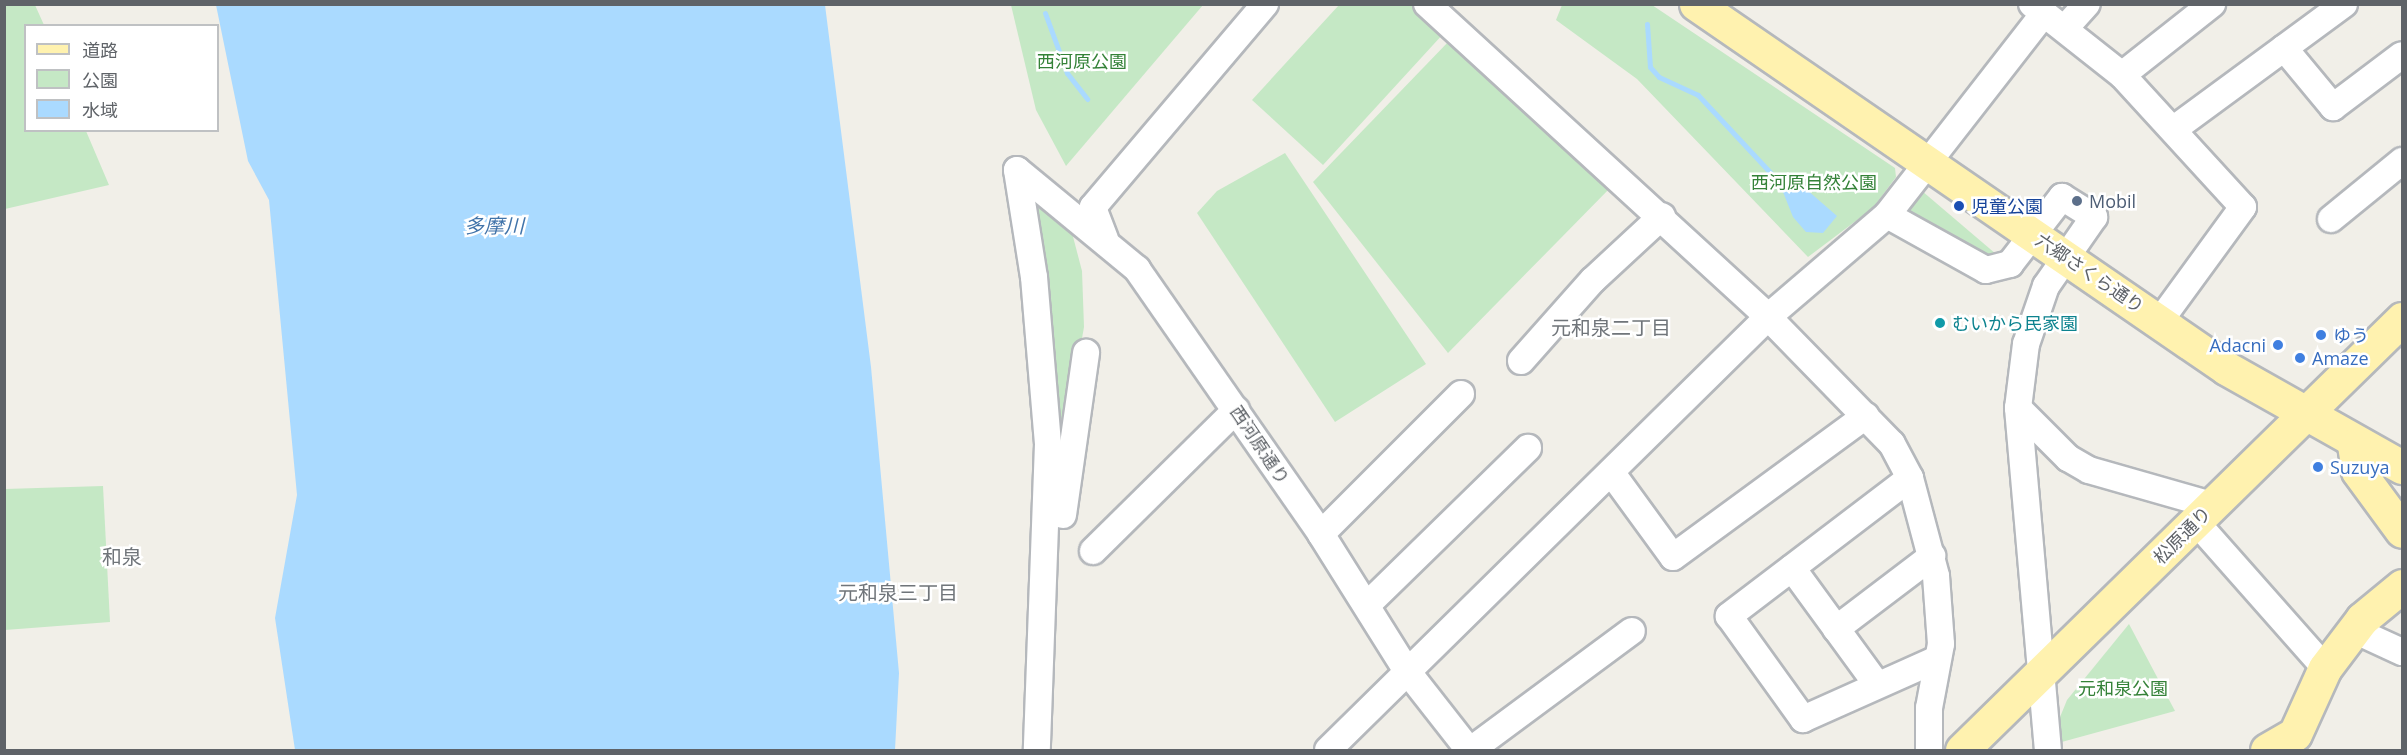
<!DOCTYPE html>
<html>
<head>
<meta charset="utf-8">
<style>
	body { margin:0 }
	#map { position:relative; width:2407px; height:755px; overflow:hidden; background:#f1efe8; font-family:"Open Sans","Noto Sans JP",sans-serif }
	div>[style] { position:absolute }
	.green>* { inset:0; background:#c5e8c5 }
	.water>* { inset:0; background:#aadaff }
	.stream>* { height:5px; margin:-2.5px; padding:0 2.5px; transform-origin:2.5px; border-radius:2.5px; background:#aadaff }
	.roads { filter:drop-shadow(2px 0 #b5b8bc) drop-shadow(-2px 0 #b5b8bc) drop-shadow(0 2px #b5b8bc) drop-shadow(0 -2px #b5b8bc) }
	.minor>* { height:26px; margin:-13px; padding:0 13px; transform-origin:13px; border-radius:13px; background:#fff }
	.major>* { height:33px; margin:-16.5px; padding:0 16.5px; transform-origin:16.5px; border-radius:16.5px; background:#fff2af }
	.dots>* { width:16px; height:16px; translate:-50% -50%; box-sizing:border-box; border:3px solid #fff; border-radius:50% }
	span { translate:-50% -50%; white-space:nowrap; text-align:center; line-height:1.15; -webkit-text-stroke:5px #fff; paint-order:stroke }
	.park-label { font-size:18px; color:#348238 }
	.service-label { font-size:18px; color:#4e5e75 }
	.left { translate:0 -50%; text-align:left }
	.transit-label { font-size:18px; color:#164399 }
	.street-label { font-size:18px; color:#5f6368 }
	.culture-label { font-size:18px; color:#0d838f }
	.shop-label { font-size:18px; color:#366cbe }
	.right { translate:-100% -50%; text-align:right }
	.water-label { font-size:20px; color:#4174aa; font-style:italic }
	.neighbourhood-label { font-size:20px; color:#70757a }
	.frame { position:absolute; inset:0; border:6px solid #5f6368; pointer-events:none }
	.legend { position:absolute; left:24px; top:24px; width:195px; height:108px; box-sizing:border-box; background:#fff; border:2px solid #bfc1c3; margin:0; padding:8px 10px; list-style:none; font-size:18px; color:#5f6368 }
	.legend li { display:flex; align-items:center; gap:12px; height:30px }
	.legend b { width:30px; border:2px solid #bfc1c3 }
</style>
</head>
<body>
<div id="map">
	<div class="green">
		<div style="clip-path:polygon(4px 5px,35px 5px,44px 25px,26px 26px,26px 130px,86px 131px,109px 185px,5px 209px)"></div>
		<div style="clip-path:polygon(1011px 5px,1203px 5px,1066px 166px,1036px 110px)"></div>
		<div style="clip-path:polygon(1339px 5px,1412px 5px,1444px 33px,1323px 165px,1252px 100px)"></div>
		<div style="clip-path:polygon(1562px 5px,1652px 5px,1895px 168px,1896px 177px,1873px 208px,1808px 257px,1637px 79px,1556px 20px)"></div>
		<div style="clip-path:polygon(1450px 40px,1613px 185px,1448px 353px,1313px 182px)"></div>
		<div style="clip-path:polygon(1285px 153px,1426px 364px,1335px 422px,1197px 213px,1217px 191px)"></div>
		<div style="clip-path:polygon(1028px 189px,1071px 229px,1082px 271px,1084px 327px,1057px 480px)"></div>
		<div style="clip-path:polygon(1922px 191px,2003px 260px,1990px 262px,1908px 220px,1906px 210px)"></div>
		<div style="clip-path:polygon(103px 486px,110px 622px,5px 630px,5px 489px)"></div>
		<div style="clip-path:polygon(2129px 624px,2175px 711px,2058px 743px,2058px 722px,2067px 700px)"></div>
	</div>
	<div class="water">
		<div style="clip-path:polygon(216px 5px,825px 5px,871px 367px,899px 673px,895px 750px,295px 750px,275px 618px,297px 495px,269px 200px,248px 161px)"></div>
		<div style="clip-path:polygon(1791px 176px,1837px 216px,1823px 233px,1806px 232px,1793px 217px,1779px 182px)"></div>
	</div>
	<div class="stream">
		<div style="left:1045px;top:13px;width:64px;rotate:69.9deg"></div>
		<div style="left:1067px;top:73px;width:33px;rotate:52deg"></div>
		<div style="left:1647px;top:24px;width:43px;rotate:86deg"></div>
		<div style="left:1650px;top:67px;width:13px;rotate:48deg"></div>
		<div style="left:1659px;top:77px;width:43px;rotate:24.8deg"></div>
		<div style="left:1698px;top:95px;width:119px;rotate:47deg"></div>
	</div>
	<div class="roads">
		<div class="minor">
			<div style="left:1427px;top:4px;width:463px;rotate:42.5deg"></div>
			<div style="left:1768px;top:317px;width:177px;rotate:45.7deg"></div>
			<div style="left:1892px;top:444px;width:38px;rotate:62deg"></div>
			<div style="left:1910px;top:478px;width:101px;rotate:75.1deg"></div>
			<div style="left:1936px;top:576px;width:68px;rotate:85.8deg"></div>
			<div style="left:1941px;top:644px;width:65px;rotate:100.6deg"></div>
			<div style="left:1929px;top:708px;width:42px;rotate:90deg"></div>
			<div style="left:2032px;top:4px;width:115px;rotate:38.3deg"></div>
			<div style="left:2122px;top:75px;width:179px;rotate:47.5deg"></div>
			<div style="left:2243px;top:207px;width:141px;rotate:126.1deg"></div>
			<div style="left:2066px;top:27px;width:31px;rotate:-48deg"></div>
			<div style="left:2284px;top:48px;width:77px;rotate:50.3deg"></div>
			<div style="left:2333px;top:107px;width:86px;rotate:-37deg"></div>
			<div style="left:2122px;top:75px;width:115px;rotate:-38.3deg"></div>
			<div style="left:2174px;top:129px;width:211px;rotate:-36.3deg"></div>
			<div style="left:1017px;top:170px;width:156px;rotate:39.5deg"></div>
			<div style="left:1137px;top:269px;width:323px;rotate:55.2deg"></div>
			<div style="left:1321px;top:534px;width:162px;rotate:57.9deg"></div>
			<div style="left:1407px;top:671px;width:100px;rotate:51.9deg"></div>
			<div style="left:1017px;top:170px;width:108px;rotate:81deg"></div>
			<div style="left:1034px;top:277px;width:168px;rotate:85.2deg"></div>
			<div style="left:1048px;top:444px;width:306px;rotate:92.1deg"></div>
			<div style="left:1887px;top:215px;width:113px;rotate:29.1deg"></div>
			<div style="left:1986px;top:270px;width:25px;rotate:-14deg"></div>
			<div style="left:2010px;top:264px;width:85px;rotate:-52.2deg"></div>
			<div style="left:2062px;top:197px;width:38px;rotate:32deg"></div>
			<div style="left:2094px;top:217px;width:84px;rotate:124.8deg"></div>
			<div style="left:2046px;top:286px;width:61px;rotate:109deg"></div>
			<div style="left:2026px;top:344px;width:64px;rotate:97.1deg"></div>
			<div style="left:2018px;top:408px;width:343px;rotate:85deg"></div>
			<div style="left:2331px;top:219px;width:92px;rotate:-39.2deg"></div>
			<div style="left:1105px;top:239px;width:34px;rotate:-111deg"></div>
			<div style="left:1093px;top:207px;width:266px;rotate:-49.7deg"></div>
			<div style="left:1521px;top:361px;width:108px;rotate:-48.4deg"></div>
			<div style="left:1593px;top:280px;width:94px;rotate:-42.8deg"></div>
			<div style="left:2018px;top:408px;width:71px;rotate:45deg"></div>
			<div style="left:2068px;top:458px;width:24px;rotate:30deg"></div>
			<div style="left:2089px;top:470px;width:128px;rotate:15.9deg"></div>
			<div style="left:1611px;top:472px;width:105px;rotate:53.9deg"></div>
			<div style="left:1673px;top:557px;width:239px;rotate:-36.2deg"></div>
			<div style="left:1910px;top:478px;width:228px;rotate:142.7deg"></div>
			<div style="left:1729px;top:616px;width:127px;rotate:54.3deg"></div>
			<div style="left:1803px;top:719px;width:145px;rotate:-24.1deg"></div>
			<div style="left:1063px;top:515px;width:164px;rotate:-81.9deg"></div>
			<div style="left:2196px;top:522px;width:195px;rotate:48.5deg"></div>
			<div style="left:1321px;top:534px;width:198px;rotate:-45deg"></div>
			<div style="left:1093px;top:551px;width:201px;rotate:-44.6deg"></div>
			<div style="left:1792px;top:568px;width:142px;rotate:53.9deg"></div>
			<div style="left:1367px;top:605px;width:225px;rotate:-44.3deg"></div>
			<div style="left:1836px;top:629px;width:121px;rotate:-37.2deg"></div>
			<div style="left:2354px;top:630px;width:53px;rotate:24.6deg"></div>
			<div style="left:1328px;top:750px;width:617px;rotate:-44.54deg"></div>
			<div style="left:1768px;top:317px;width:157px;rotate:-40.6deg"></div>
			<div style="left:1887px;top:215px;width:256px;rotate:-52.1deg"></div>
			<div style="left:1471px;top:750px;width:200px;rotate:-36.5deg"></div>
		</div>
		<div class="major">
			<div style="left:1696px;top:4px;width:643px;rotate:34.48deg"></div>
			<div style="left:2226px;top:368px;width:202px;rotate:29.4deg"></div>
			<div style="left:2354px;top:445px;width:26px;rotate:81deg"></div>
			<div style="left:2358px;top:471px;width:74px;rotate:53.7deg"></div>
			<div style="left:1962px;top:750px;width:616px;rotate:-44.41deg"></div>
			<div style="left:2267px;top:750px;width:32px;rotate:-30deg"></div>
			<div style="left:2295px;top:734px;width:72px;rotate:-65.6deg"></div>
			<div style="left:2325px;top:668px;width:61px;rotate:-52.9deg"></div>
			<div style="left:2362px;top:619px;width:52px;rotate:-39.5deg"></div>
		</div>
	</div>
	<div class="dots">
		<div style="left:2077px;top:201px;background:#5c6f8a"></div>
		<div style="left:1959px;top:206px;background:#1a4fb4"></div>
		<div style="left:1940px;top:323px;background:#0f9aa8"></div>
		<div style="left:2321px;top:335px;background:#3f7fe0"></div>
		<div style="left:2278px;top:345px;background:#3f7fe0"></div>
		<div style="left:2300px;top:358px;background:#3f7fe0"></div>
		<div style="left:2318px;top:467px;background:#3f7fe0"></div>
	</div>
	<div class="park-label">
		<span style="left:1082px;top:61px">西河原公園</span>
		<span style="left:1814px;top:182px">西河原自然公園</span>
		<span style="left:2123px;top:688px">元和泉公園</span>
	</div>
	<div class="service-label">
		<span class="left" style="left:2089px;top:201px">Mobil</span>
	</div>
	<div class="transit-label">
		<span class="left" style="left:1971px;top:206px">児童公園</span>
	</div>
	<div class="street-label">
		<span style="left:2090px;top:273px;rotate:34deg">六郷さくら通り</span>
		<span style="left:1260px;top:445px;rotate:56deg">西河原通り</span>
		<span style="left:2182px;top:535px;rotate:-45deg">松原通り</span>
	</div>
	<div class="culture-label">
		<span class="left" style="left:1952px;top:323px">むいから民家園</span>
	</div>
	<div class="shop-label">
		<span class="left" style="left:2333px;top:335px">ゆう</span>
		<span class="right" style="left:2266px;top:345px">Adacni</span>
		<span class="left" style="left:2312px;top:358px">Amaze</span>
		<span class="left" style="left:2330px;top:467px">Suzuya</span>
	</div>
	<div class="water-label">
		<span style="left:494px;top:225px">多摩川</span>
	</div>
	<div class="neighbourhood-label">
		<span style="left:1611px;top:327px">元和泉二丁目</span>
		<span style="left:122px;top:556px">和泉</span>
		<span style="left:898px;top:592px">元和泉三丁目</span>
	</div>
	<div class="frame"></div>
	<ul class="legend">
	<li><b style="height:8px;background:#fff2af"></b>道路</li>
	<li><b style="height:16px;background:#c5e8c5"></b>公園</li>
	<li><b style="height:16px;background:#aadaff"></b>水域</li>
	</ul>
</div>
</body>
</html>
